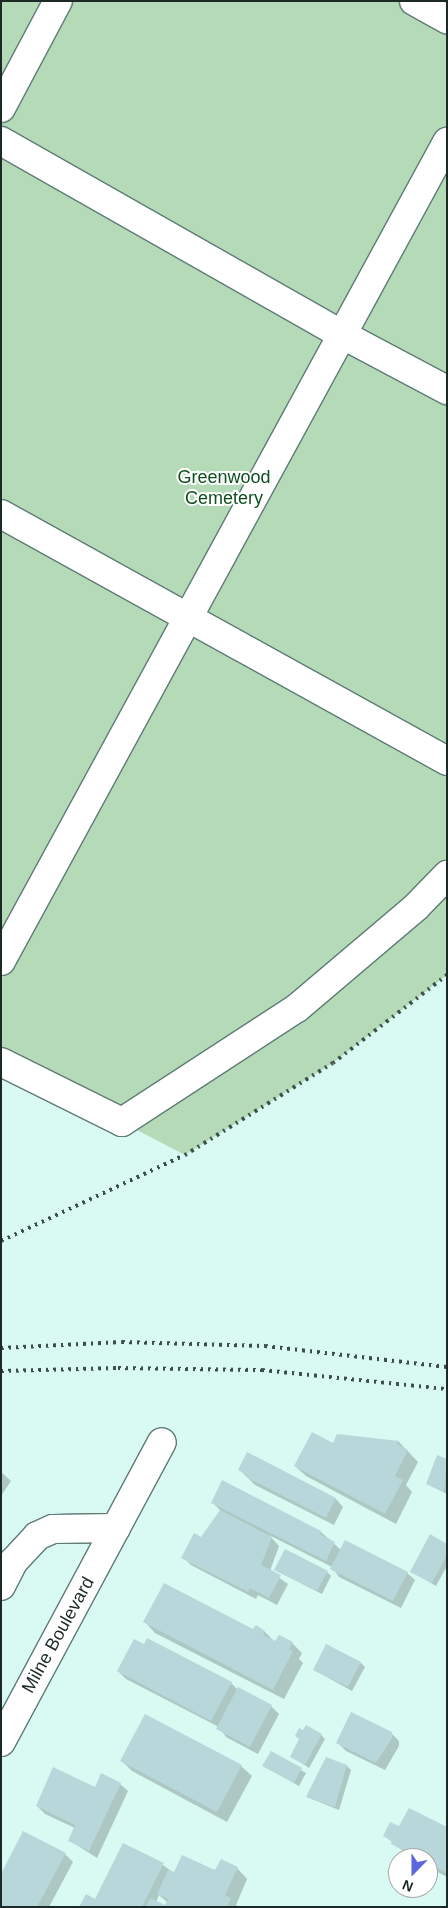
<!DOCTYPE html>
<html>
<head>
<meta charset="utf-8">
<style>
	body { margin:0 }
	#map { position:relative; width:448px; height:1908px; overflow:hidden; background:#d9f9f3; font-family:Helvetica,sans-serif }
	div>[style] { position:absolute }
	.green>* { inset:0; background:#b5dab8 }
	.shadow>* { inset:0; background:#0003 }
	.building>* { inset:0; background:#b7d7da }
	.roads { filter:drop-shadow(1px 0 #5e7b76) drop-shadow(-1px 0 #5e7b76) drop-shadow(0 1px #5e7b76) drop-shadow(0 -1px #5e7b76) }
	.minor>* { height:28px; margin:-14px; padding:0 14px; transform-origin:14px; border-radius:14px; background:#fff }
	.rail>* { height:4px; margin-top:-2px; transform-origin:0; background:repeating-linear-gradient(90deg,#3d4d4a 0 2.5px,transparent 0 7.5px) }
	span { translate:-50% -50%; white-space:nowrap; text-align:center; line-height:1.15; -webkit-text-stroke:4px #fff; paint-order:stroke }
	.park-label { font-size:18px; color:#0d4f1e }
	.street-label { font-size:18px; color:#1d2927 }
	.frame { position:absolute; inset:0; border:2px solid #1d2927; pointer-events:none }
	.north { position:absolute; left:388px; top:1848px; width:50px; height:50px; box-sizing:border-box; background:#fff; border:1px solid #a5a9a9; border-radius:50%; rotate:202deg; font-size:14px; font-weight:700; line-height:20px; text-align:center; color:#1d2927 }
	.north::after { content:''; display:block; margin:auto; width:18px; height:22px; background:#5c67de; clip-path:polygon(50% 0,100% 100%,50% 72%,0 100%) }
</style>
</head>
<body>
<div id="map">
	<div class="green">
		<div style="clip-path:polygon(1px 1px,447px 1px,447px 975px,333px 1063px,185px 1155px,1px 1059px)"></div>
	</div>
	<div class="shadow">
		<div style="clip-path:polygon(338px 1435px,399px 1442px,418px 1462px,406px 1485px,412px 1492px,396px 1524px,306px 1476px,295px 1466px,333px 1444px)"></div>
		<div style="clip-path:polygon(248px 1454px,336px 1499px,343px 1507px,334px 1525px,255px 1485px,240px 1470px)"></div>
		<div style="clip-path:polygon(447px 1461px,447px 1494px,427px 1484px)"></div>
		<div style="clip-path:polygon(1px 1472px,11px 1481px,1px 1496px)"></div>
		<div style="clip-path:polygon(223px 1482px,321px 1532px,341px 1550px,407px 1573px,415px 1580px,401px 1608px,339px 1577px,332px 1567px,269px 1535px,279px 1546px,270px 1571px,288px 1584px,277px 1605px,258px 1595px,256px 1599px,191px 1565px,183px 1557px,202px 1538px,221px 1511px,212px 1502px)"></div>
		<div style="clip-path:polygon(447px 1545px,447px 1566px,436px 1586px,412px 1572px)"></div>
		<div style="clip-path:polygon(275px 1570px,327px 1572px,331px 1576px,322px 1594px)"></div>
		<div style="clip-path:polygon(145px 1622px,265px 1632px,276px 1643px,292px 1643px,302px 1653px,299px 1659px,303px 1663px,284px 1699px,155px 1633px)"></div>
		<div style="clip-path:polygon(361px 1663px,365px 1667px,352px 1691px,314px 1670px)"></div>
		<div style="clip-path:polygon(118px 1671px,231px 1683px,238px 1690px,271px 1706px,279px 1714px,258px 1754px,226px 1737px,219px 1727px,126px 1679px)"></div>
		<div style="clip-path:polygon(391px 1733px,399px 1741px,399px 1746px,385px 1770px,346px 1751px,338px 1743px)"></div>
		<div style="clip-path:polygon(321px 1735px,325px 1739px,309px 1768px,291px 1756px)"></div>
		<div style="clip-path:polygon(271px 1753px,306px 1773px,299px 1786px,264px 1766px)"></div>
		<div style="clip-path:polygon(122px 1761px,241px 1766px,252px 1776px,227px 1822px,132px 1771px)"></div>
		<div style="clip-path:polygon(347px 1766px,351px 1770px,339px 1810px,307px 1797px)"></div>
		<div style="clip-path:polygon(120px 1784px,128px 1791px,97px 1858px,69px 1840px,75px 1828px,45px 1814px,37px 1806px)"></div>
		<div style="clip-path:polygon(400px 1828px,447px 1828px,447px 1877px,428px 1867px,428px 1858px,411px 1858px,384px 1835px)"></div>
		<div style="clip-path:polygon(65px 1854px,73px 1862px,49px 1907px,1px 1907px)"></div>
		<div style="clip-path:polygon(evenodd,163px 1865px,174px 1873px,237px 1868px,247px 1879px,236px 1905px,238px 1907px,81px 1907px,163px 1865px,159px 1895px,168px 1903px,166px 1907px,156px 1902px,159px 1895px)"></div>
	</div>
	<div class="building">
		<div style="clip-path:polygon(312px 1432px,333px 1443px,337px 1434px,399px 1441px,397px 1444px,408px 1450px,395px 1476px,403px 1480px,385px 1514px,294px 1466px)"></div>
		<div style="clip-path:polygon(247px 1452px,336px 1498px,326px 1518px,246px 1477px,247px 1475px,238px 1470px)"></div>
		<div style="clip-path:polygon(437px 1455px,447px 1459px,444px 1492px,426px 1484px)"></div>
		<div style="clip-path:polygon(222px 1480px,321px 1531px,320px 1534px,335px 1542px,326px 1561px,211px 1503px)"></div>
		<div style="clip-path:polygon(220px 1510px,272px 1537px,261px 1565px,281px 1575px,269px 1598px,250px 1588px,248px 1592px,181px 1558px,194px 1533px,201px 1537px)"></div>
		<div style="clip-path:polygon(430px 1534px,447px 1544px,447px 1555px,432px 1583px,410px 1572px)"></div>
		<div style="clip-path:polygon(345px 1540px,408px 1572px,393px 1601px,330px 1569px)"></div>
		<div style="clip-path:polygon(285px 1549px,328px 1571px,317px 1591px,274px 1570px)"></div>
		<div style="clip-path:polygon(164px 1583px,253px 1629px,256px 1625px,265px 1631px,263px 1635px,275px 1641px,279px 1635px,293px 1642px,289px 1649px,293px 1651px,273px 1690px,143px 1622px)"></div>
		<div style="clip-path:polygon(147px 1638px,232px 1682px,211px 1721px,117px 1671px,134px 1639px,144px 1644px)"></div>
		<div style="clip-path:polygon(326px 1644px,361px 1662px,348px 1687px,313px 1670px)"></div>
		<div style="clip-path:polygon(238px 1687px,272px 1705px,250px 1747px,216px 1729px)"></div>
		<div style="clip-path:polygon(351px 1712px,392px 1732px,392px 1738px,376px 1763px,336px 1743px)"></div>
		<div style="clip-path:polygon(145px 1714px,242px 1765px,217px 1812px,120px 1761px)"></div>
		<div style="clip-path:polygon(306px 1725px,322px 1734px,305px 1765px,290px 1757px,299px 1739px,295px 1736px,299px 1728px,303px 1730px)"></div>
		<div style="clip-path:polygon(271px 1751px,302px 1768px,294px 1783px,262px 1766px)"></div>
		<div style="clip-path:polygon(326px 1757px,347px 1765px,335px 1807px,306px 1797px)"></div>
		<div style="clip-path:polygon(53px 1767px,95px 1787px,101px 1773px,121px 1783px,89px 1851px,68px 1841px,75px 1825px,36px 1806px)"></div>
		<div style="clip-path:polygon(409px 1808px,447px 1827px,447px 1873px,428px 1863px,428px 1858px,419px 1858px,391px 1844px,392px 1841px,383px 1836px,390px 1822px,399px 1826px)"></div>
		<div style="clip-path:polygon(23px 1831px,66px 1853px,37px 1907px,1px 1907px,1px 1874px)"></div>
		<div style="clip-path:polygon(123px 1843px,164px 1863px,142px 1907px,79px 1907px,86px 1894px,95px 1899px)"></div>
		<div style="clip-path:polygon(182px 1855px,215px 1870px,221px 1859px,238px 1867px,225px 1895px,231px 1898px,227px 1907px,146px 1907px,150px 1898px,165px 1905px,168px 1899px,157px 1894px,168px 1870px,174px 1872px)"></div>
	</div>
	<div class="roads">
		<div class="minor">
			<div style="left:414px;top:1px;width:38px;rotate:29deg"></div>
			<div style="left:1px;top:108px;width:121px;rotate:-62deg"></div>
			<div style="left:1px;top:141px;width:393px;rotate:29.6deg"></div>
			<div style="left:343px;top:335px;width:118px;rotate:27.9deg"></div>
			<div style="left:1px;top:514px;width:510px;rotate:28.98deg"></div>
			<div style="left:1px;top:961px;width:933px;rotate:-61.43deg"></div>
			<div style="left:1px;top:1062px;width:135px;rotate:26.4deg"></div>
			<div style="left:122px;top:1122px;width:209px;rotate:-33.1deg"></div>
			<div style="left:297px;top:1008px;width:156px;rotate:-40.3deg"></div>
			<div style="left:416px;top:907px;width:45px;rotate:-45.9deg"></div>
			<div style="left:1px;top:1586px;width:28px;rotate:-63deg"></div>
			<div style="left:14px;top:1561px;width:34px;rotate:-47deg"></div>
			<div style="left:37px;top:1536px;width:17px;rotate:-24deg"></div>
			<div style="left:53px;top:1529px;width:63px;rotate:-0.9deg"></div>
			<div style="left:1px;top:1742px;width:340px;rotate:-61.8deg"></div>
		</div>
	</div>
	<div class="rail">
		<div style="left:1px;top:1241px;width:203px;rotate:-25.1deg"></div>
		<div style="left:185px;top:1155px;width:174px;rotate:-31.9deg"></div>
		<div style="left:333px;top:1063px;width:144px;rotate:-37.7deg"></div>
		<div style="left:1px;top:1348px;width:121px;rotate:-2.8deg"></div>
		<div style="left:122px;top:1342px;width:143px;rotate:1.6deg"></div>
		<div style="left:265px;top:1346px;width:183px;rotate:6.6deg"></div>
		<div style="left:1px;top:1371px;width:117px;rotate:-1.5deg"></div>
		<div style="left:118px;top:1368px;width:144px;rotate:0.8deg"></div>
		<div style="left:262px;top:1370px;width:186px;rotate:5.9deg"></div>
	</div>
	<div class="park-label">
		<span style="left:224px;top:488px">Greenwood<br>Cemetery</span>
	</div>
	<div class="street-label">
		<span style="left:58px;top:1635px;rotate:-61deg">Milne Boulevard</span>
	</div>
	<div class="frame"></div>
	<div class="north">N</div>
</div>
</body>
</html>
